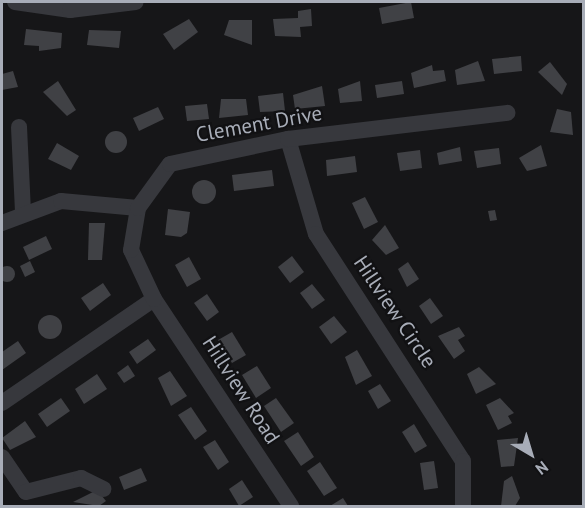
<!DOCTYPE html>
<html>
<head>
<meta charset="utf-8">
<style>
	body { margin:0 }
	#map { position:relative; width:585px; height:508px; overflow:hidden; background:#161618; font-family:"PT Sans",sans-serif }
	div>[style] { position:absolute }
	.building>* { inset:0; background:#404145 }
	.round { border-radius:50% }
	.minor>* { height:16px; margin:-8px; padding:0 8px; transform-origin:8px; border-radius:8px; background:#37383d }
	span { translate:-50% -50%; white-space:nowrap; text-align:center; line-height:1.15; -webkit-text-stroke:4.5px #111113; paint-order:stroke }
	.street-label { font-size:21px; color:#a8adb8 }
	.frame { position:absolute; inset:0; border:3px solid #a8adb8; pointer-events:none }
	.north { position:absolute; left:501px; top:424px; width:60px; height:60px; -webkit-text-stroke:4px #111113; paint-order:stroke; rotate:142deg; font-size:16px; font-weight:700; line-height:24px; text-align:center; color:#a8adb8 }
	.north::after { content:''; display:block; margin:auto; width:21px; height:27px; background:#a8adb8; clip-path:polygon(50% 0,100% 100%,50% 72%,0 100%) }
</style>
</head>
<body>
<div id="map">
	<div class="building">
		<div style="clip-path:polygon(411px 2px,414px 18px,382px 24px,379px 8px)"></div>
		<div style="clip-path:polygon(311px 9px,312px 26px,300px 27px,301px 37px,275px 36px,273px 19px,298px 18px,298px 11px)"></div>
		<div style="clip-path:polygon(189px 19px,198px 32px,174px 50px,163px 34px)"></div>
		<div style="clip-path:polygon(229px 20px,252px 20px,252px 45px,224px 35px)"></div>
		<div style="clip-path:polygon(26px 29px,62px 33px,61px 48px,39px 51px,39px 46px,24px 45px)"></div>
		<div style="clip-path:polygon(89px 30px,121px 31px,119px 48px,87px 45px)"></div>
		<div style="clip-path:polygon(521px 56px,522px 71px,494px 74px,492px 59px)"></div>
		<div style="clip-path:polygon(478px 61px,485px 81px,457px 85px,455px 70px)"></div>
		<div style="clip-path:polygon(550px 62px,567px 84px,562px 95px,538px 72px)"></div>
		<div style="clip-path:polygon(432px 65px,433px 71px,444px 70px,446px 81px,414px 88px,411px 73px)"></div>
		<div style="clip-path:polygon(13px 71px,18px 87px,2px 90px,2px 74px)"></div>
		<div style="clip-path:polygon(58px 81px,76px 110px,67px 116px,43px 92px)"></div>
		<div style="clip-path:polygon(360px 81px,362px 101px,340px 103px,338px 89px)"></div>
		<div style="clip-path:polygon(402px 81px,404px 94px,377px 98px,375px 85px)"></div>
		<div style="clip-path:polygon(322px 86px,325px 106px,295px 109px,293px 95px)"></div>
		<div style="clip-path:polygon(283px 93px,285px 111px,260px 112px,258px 96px)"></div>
		<div style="clip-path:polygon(221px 99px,246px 99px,248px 115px,219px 118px)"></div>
		<div style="clip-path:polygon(207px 104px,209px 119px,187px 121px,185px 106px)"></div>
		<div style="clip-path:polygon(158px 107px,164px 119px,139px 131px,133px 118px)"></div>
		<div style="clip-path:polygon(557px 109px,571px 112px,573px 135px,550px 132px)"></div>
		<div class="round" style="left:105px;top:131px;width:22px;height:22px"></div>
		<div style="clip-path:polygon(57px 143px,79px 156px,71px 170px,48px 159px)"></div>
		<div style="clip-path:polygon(541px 145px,547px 166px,527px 171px,519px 158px)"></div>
		<div style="clip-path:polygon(460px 147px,462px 161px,439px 165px,437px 153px)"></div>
		<div style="clip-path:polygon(499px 148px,501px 164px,477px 168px,474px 151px)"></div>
		<div style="clip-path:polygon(420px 150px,422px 168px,400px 171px,397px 153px)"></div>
		<div style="clip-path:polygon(355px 156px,357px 172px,327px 176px,326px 160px)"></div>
		<div style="clip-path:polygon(272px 170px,274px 186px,234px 191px,232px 175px)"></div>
		<div class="round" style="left:192px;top:180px;width:24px;height:24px"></div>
		<div style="clip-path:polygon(365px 197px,378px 222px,364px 229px,352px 203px)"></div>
		<div style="clip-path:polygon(168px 209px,190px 212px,187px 233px,181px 237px,165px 235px)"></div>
		<div style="clip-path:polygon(495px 210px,497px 220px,490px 221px,488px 211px)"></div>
		<div style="clip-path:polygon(89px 223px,105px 223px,102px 260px,88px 260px)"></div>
		<div style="clip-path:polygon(385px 225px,399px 248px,386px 255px,372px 240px)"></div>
		<div style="clip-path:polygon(46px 236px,52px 249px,29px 260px,23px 247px)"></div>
		<div style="clip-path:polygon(292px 256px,304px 272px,290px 283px,278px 267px)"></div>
		<div style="clip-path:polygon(189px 257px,201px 279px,187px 287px,175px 265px)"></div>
		<div style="clip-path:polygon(30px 261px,35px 272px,25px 277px,20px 266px)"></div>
		<div style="clip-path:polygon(408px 262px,419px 279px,407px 287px,398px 269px)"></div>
		<div class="round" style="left:-1px;top:266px;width:16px;height:16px"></div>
		<div style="clip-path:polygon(103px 283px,111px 295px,90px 311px,81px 298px)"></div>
		<div style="clip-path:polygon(312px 284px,325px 300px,312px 309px,300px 293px)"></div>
		<div style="clip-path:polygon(207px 294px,219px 312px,207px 321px,194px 303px)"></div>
		<div style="clip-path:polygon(430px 298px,443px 316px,431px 324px,419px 306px)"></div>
		<div class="round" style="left:38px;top:315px;width:24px;height:24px"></div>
		<div style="clip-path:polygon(334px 316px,347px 332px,331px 344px,319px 327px)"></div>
		<div style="clip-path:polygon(459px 327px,465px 336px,458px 340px,465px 351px,454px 359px,438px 336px)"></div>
		<div style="clip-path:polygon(232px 332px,246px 355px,232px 363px,218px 340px)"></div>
		<div style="clip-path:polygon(148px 339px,156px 350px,137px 364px,129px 352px)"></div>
		<div style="clip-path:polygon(18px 341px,26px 353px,2px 370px,2px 352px)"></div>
		<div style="clip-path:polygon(357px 350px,372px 376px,356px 385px,345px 357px)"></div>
		<div style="clip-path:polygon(128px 365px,135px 376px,124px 383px,117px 373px)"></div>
		<div style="clip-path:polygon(257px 366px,271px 388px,256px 398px,242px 375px)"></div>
		<div style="clip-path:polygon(479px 367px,496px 384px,476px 394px,467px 374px)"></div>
		<div style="clip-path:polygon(170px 371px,187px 396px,171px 406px,158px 378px)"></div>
		<div style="clip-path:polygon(97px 374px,107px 389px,84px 404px,75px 389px)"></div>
		<div style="clip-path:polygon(380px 384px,391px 401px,378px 409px,368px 391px)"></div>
		<div style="clip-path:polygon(61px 398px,70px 411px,47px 427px,38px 414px)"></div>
		<div style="clip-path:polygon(276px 398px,294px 423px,281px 432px,264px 406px)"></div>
		<div style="clip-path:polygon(500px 398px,514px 413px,508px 416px,512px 423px,498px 430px,486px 405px)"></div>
		<div style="clip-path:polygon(191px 407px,207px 431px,195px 440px,178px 415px)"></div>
		<div style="clip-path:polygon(25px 421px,36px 437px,10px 450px,2px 438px)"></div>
		<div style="clip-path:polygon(414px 424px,427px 446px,415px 453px,402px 432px)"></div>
		<div style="clip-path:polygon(298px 432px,314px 457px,301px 466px,284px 441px)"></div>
		<div style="clip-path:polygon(518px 438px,514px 466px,501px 467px,497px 440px)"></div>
		<div style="clip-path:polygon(215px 440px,229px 462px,218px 470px,203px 447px)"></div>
		<div style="clip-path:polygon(434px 461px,438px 488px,424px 490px,420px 463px)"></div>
		<div style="clip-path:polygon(320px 462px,337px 488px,324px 496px,307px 471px)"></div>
		<div style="clip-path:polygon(141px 468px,147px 481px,124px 490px,119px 477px)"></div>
		<div style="clip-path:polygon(512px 476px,520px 498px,515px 506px,501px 506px,504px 481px)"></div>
		<div style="clip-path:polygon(242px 480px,253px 497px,239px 506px,229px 489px)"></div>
		<div style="clip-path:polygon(97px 490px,106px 501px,99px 506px,73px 502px)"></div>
		<div style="clip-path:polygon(343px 498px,348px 506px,330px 506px)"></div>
	</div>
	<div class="minor">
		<div style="left:15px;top:2px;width:56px;rotate:8.3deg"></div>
		<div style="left:70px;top:10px;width:66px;rotate:-6.9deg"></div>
		<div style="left:19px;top:127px;width:84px;rotate:87.3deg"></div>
		<div style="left:288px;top:139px;width:99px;rotate:73.6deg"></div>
		<div style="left:316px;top:234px;width:270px;rotate:57.1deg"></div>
		<div style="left:463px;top:461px;width:45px;rotate:90deg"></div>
		<div style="left:2px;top:223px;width:63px;rotate:-20.4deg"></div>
		<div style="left:61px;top:201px;width:77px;rotate:5.2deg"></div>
		<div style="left:2px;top:403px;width:184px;rotate:-34.4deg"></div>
		<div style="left:2px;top:457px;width:42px;rotate:55.6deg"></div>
		<div style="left:26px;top:492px;width:57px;rotate:-14.3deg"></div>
		<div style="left:81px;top:478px;width:25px;rotate:26deg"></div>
		<div style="left:291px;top:506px;width:248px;rotate:-123.5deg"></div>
		<div style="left:154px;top:299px;width:54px;rotate:-115.1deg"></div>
		<div style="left:131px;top:250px;width:43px;rotate:-80.5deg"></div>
		<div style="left:138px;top:208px;width:54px;rotate:-54deg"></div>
		<div style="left:170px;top:164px;width:121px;rotate:-12deg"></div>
		<div style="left:288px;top:139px;width:221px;rotate:-6.8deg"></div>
	</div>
	<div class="street-label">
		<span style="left:259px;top:124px;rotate:-10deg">Clement Drive</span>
		<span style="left:395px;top:312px;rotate:56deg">Hillview Circle</span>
		<span style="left:241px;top:390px;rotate:57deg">Hillview Road</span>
	</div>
	<div class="frame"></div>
	<div class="north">N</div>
</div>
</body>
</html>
